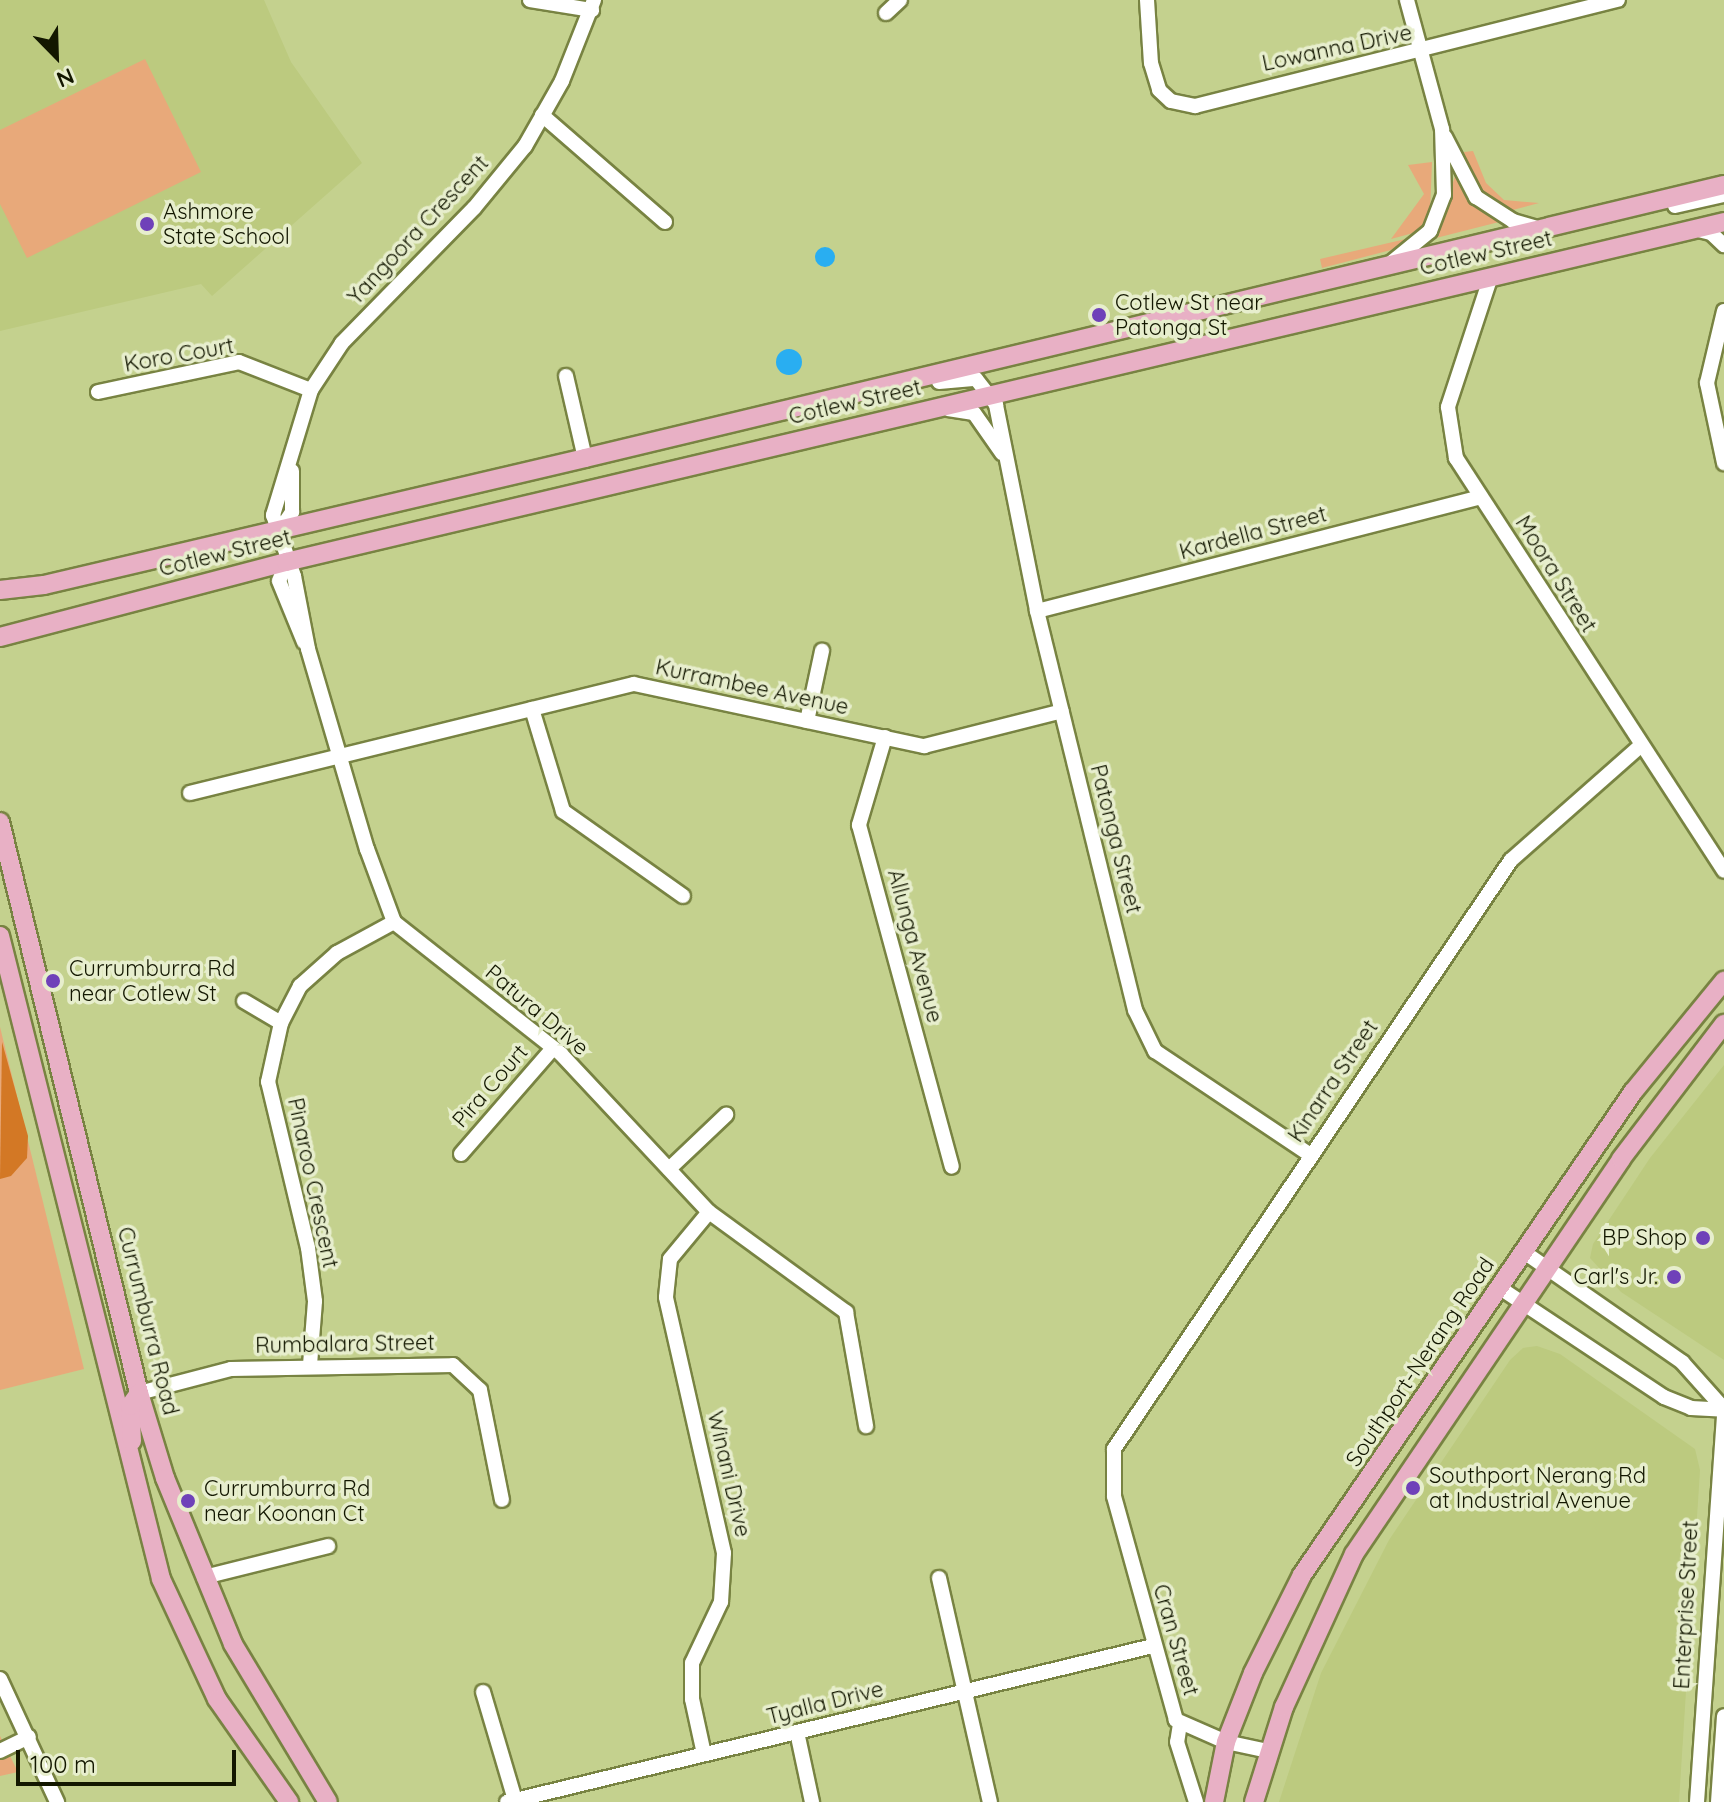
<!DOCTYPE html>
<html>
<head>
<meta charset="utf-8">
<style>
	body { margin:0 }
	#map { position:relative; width:1724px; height:1802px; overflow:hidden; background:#c4d18e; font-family:Quicksand,sans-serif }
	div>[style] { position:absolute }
	.built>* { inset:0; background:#bcca7f }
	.green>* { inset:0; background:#e8a97a }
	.forest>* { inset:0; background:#d37825 }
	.water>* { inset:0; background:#29aef1 }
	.round { border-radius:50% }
	.roads { filter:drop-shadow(2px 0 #788342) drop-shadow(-2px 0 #788342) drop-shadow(0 2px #788342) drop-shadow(0 -2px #788342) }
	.minor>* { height:14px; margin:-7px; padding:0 7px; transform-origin:7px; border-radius:7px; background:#fff }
	.major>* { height:18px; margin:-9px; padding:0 9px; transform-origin:9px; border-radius:9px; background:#e8b0c5 }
	.dots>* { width:22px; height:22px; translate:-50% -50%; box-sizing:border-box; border:4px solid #e7eecd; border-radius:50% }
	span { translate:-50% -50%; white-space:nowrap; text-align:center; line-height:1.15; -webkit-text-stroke:7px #e7eecd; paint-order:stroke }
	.street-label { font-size:22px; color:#131700 }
	.poi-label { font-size:22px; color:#131700 }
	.left { translate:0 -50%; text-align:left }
	.right { translate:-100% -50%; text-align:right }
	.north { position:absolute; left:16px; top:16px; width:80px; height:80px; -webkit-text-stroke:6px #e7eecd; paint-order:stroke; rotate:157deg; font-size:22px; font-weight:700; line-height:32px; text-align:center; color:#131700 }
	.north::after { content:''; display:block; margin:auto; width:28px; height:36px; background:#131700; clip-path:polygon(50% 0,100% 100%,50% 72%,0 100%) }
	.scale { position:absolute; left:16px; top:1750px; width:220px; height:36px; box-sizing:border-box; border:4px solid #131700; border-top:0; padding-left:10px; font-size:24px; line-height:28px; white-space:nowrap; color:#131700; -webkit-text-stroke:6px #e7eecd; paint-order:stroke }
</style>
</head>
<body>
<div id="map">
	<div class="built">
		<div style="clip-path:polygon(0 0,264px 0,291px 62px,362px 163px,212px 296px,201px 284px,0 331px)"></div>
		<div style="clip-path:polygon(1724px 1065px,1724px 1360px,1621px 1292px,1590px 1258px,1593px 1244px,1650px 1158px)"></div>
		<div style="clip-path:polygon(1537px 1346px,1560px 1354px,1695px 1449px,1700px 1470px,1679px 1802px,1279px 1802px,1321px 1673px,1389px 1540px,1510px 1360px,1523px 1348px)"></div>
	</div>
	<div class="green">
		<div style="clip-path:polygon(145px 59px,201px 172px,27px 258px,0 204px,0 130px)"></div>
		<div style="clip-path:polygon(1473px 151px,1486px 183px,1504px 200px,1539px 203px,1509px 211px,1484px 195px,1467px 163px,1464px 152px)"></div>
		<div style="clip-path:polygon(1432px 162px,1430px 213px,1417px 232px,1391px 239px,1424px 194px,1408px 165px)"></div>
		<div style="clip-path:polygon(1455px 176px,1470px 201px,1499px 222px,1436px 238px)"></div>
		<div style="clip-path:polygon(1410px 238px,1391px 250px,1322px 268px,1320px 259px)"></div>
		<div style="clip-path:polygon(0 1027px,84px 1369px,0 1390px)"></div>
		<div style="clip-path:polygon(0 1736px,18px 1772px,0 1776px)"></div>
	</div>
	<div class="forest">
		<div style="clip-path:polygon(2px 1042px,28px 1136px,27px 1158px,11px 1176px,0 1179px)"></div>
	</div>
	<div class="water">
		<div class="round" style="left:815px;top:247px;width:20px;height:20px"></div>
		<div class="round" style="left:776px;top:349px;width:26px;height:26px"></div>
	</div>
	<div class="roads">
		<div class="minor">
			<div style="left:530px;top:0;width:63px;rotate:9.2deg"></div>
			<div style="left:594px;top:0;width:87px;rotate:111.6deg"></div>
			<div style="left:562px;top:81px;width:75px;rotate:119.6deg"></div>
			<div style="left:525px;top:146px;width:80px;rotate:129.4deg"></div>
			<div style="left:474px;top:208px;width:189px;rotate:134.4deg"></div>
			<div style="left:342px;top:343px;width:56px;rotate:123.4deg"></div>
			<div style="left:311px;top:390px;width:131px;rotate:106.9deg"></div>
			<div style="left:273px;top:515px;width:65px;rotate:71deg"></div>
			<div style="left:294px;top:576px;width:74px;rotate:79.1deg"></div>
			<div style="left:308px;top:649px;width:209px;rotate:73.6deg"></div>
			<div style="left:367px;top:849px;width:78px;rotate:69.7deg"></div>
			<div style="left:394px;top:922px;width:213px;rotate:38.3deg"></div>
			<div style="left:561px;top:1054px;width:216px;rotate:46.9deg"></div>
			<div style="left:709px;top:1212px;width:170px;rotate:36.1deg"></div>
			<div style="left:846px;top:1312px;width:116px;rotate:80deg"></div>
			<div style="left:1147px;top:0;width:63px;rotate:86.4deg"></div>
			<div style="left:1151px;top:63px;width:28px;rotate:73deg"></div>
			<div style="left:1159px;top:90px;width:16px;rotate:43deg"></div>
			<div style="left:1171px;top:101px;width:25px;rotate:12deg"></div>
			<div style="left:1195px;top:106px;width:436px;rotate:-14.1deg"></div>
			<div style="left:886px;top:13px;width:19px;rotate:-43deg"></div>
			<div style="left:542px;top:115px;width:163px;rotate:41deg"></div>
			<div style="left:1445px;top:137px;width:68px;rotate:62.7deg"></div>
			<div style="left:1476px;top:197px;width:44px;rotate:33deg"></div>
			<div style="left:1513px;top:221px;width:26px;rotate:16deg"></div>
			<div style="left:1675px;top:206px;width:50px;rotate:-12.7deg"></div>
			<div style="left:1694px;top:229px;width:17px;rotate:13deg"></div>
			<div style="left:1711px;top:233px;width:18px;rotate:43deg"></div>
			<div style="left:1392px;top:262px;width:49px;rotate:-39.2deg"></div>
			<div style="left:1430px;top:231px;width:39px;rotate:-69deg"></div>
			<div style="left:1444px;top:195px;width:66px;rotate:-91.7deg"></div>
			<div style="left:1442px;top:129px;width:134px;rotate:-105.2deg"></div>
			<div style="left:1491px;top:276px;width:138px;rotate:108.2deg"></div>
			<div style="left:1448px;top:407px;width:52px;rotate:81.1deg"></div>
			<div style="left:1456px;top:458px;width:492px;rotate:57deg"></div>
			<div style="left:1724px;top:311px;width:74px;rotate:103.3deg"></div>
			<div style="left:1707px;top:383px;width:82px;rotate:78deg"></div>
			<div style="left:566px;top:376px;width:84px;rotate:77deg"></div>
			<div style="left:939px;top:382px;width:37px;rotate:-5deg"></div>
			<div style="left:976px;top:379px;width:33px;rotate:52deg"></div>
			<div style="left:996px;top:405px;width:210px;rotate:78.7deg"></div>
			<div style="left:1037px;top:611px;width:411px;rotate:76.2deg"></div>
			<div style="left:1135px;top:1010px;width:46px;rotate:64deg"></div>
			<div style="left:1155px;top:1051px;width:185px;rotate:33.8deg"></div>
			<div style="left:98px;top:392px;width:144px;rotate:-12deg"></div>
			<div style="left:239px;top:362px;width:77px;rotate:21.3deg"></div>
			<div style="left:948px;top:409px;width:26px;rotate:9deg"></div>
			<div style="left:974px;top:413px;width:49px;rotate:55deg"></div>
			<div style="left:280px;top:530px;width:22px;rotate:-56deg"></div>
			<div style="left:292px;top:512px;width:41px;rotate:-90deg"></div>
			<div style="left:286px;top:562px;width:20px;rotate:110deg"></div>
			<div style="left:279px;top:581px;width:66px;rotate:67.7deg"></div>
			<div style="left:1037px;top:611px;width:458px;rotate:-14.4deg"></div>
			<div style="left:532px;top:709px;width:107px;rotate:73.1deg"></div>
			<div style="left:563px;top:811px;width:147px;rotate:35.3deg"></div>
			<div style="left:807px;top:721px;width:72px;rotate:-77.9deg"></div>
			<div style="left:885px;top:737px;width:92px;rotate:106.5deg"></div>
			<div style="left:859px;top:825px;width:354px;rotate:74.8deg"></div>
			<div style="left:190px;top:793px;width:457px;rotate:-13.8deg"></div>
			<div style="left:634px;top:684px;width:297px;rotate:12.1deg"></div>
			<div style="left:924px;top:746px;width:142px;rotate:-14.2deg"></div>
			<div style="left:244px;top:1001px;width:43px;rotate:30.7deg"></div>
			<div style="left:461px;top:1154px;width:140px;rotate:-49deg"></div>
			<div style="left:669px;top:1169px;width:79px;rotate:-43.5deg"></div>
			<div style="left:1524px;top:1252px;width:193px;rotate:34.8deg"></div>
			<div style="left:1682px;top:1362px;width:63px;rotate:48.2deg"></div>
			<div style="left:1500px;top:1288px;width:197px;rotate:33.6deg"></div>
			<div style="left:1664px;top:1397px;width:29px;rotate:22deg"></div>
			<div style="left:1691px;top:1408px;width:33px;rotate:3deg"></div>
			<div style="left:310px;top:1365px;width:64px;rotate:-85.5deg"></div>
			<div style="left:315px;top:1301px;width:53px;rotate:-97.5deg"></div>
			<div style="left:308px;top:1248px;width:171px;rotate:-103.5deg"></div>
			<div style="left:268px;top:1082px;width:60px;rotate:-77.6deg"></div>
			<div style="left:281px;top:1023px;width:42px;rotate:-62.8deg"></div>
			<div style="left:300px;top:986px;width:50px;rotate:-41.7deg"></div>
			<div style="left:337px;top:953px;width:65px;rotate:-28.5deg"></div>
			<div style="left:139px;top:1393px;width:95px;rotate:-14.6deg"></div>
			<div style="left:231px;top:1369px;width:222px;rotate:-1deg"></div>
			<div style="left:453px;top:1365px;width:37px;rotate:43deg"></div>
			<div style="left:480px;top:1390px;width:112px;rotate:78.7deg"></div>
			<div style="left:204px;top:1577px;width:128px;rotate:-14deg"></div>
			<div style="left:939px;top:1578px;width:230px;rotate:77.2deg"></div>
			<div style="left:0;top:1679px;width:136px;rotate:65.1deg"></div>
			<div style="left:483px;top:1692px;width:113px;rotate:73.5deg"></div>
			<div style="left:1180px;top:1724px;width:18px;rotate:99deg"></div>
			<div style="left:1177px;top:1742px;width:63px;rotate:72.4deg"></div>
			<div style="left:797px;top:1732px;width:72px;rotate:77.9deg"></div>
			<div style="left:0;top:1751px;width:32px;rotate:-26deg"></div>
			<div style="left:1268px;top:1751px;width:43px;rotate:-167.9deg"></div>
			<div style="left:1226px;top:1742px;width:55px;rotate:-156.3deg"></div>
			<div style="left:1176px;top:1720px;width:232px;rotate:-105.5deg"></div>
			<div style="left:1114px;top:1496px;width:47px;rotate:-90deg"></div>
			<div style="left:1114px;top:1449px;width:710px;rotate:-56.02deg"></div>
			<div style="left:1511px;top:860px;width:171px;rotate:-41.4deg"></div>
			<div style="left:704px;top:1754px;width:56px;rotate:-102.3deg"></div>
			<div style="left:692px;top:1699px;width:36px;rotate:-90deg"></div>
			<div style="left:692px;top:1663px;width:68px;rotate:-64.6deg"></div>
			<div style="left:721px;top:1602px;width:49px;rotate:-86.5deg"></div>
			<div style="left:724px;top:1553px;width:262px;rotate:-102.8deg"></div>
			<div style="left:666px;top:1297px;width:38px;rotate:-84deg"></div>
			<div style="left:670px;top:1259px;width:61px;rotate:-50.3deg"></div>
			<div style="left:507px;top:1802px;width:665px;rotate:-13.58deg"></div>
			<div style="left:1697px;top:1802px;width:392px;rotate:-86deg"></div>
			<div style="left:1718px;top:1802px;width:86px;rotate:-86deg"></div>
		</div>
		<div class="major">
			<div style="left:0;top:590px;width:44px;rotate:-6.5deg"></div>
			<div style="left:44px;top:585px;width:556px;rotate:-13.21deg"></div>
			<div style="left:585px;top:458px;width:1171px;rotate:-13.48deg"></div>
			<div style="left:0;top:637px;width:296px;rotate:-14.7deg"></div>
			<div style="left:286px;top:562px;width:1478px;rotate:-13.3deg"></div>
			<div style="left:0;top:822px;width:588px;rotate:76.32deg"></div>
			<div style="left:139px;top:1393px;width:89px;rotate:73deg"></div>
			<div style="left:165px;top:1478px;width:179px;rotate:67.7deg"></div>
			<div style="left:233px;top:1644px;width:184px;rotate:59deg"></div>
			<div style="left:0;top:936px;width:663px;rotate:75.94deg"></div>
			<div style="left:161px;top:1579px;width:132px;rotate:65deg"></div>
			<div style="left:217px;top:1699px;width:126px;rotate:55deg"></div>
			<div style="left:132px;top:1441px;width:35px;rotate:-93deg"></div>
			<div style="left:130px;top:1406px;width:16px;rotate:-55deg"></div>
			<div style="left:1214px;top:1802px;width:61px;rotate:-78.7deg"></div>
			<div style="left:1226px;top:1742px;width:74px;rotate:-68.6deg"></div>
			<div style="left:1253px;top:1673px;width:110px;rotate:-63.4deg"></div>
			<div style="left:1302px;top:1575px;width:586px;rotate:-55.58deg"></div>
			<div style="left:1633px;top:1092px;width:144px;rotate:-50.7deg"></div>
			<div style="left:1254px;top:1802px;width:100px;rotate:-72.5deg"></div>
			<div style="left:1284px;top:1707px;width:168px;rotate:-65.4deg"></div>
			<div style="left:1354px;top:1554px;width:477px;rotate:-55.9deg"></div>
			<div style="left:1621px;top:1159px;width:170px;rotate:-52.7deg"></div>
		</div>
	</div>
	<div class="dots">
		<div style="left:147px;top:224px;background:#6f41b9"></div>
		<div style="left:1099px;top:315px;background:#6f41b9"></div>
		<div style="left:53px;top:981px;background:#6f41b9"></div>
		<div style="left:1703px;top:1238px;background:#6f41b9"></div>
		<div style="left:1674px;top:1277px;background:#6f41b9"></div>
		<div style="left:1413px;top:1488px;background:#6f41b9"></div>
		<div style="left:188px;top:1501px;background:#6f41b9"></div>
	</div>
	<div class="street-label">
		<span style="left:1337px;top:48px;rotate:-12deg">Lowanna Drive</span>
		<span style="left:418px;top:230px;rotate:-47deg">Yangoora Crescent</span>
		<span style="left:1486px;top:253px;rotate:-13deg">Cotlew Street</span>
		<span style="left:179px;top:355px;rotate:-10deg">Koro Court</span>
		<span style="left:855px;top:402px;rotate:-13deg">Cotlew Street</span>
		<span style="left:1253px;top:533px;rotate:-15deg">Kardella Street</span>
		<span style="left:225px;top:553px;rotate:-14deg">Cotlew Street</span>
		<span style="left:1556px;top:574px;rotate:58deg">Moora Street</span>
		<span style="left:752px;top:687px;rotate:12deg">Kurrambee Avenue</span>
		<span style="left:1116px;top:839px;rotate:76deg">Patonga Street</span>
		<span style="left:915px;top:946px;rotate:75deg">Allunga Avenue</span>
		<span style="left:537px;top:1010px;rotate:40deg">Patura Drive</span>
		<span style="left:1333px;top:1081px;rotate:-56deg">Kinarra Street</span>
		<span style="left:490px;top:1086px;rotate:-49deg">Pira Court</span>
		<span style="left:313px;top:1183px;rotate:78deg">Pinaroo Crescent</span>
		<span style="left:148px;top:1321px;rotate:76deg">Currumburra Road</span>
		<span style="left:345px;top:1344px;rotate:-1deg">Rumbalara Street</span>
		<span style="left:1420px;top:1362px;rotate:-56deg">Southport-Nerang Road</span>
		<span style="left:729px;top:1474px;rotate:77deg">Winani Drive</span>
		<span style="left:1686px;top:1605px;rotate:-87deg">Enterprise Street</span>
		<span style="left:1176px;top:1640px;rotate:74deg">Cran Street</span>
		<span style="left:825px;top:1703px;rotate:-14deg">Tyalla Drive</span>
	</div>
	<div class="poi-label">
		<span class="left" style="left:163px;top:224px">Ashmore<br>State School</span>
		<span class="left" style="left:1115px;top:315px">Cotlew St near<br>Patonga St</span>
		<span class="left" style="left:69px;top:981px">Currumburra Rd<br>near Cotlew St</span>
		<span class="right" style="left:1687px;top:1238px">BP Shop</span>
		<span class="right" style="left:1658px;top:1277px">Carl's Jr.</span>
		<span class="left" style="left:1429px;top:1488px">Southport Nerang Rd<br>at Industrial Avenue</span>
		<span class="left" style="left:204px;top:1501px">Currumburra Rd<br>near Koonan Ct</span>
	</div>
	<div class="north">N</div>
	<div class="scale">100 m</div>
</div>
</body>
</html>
